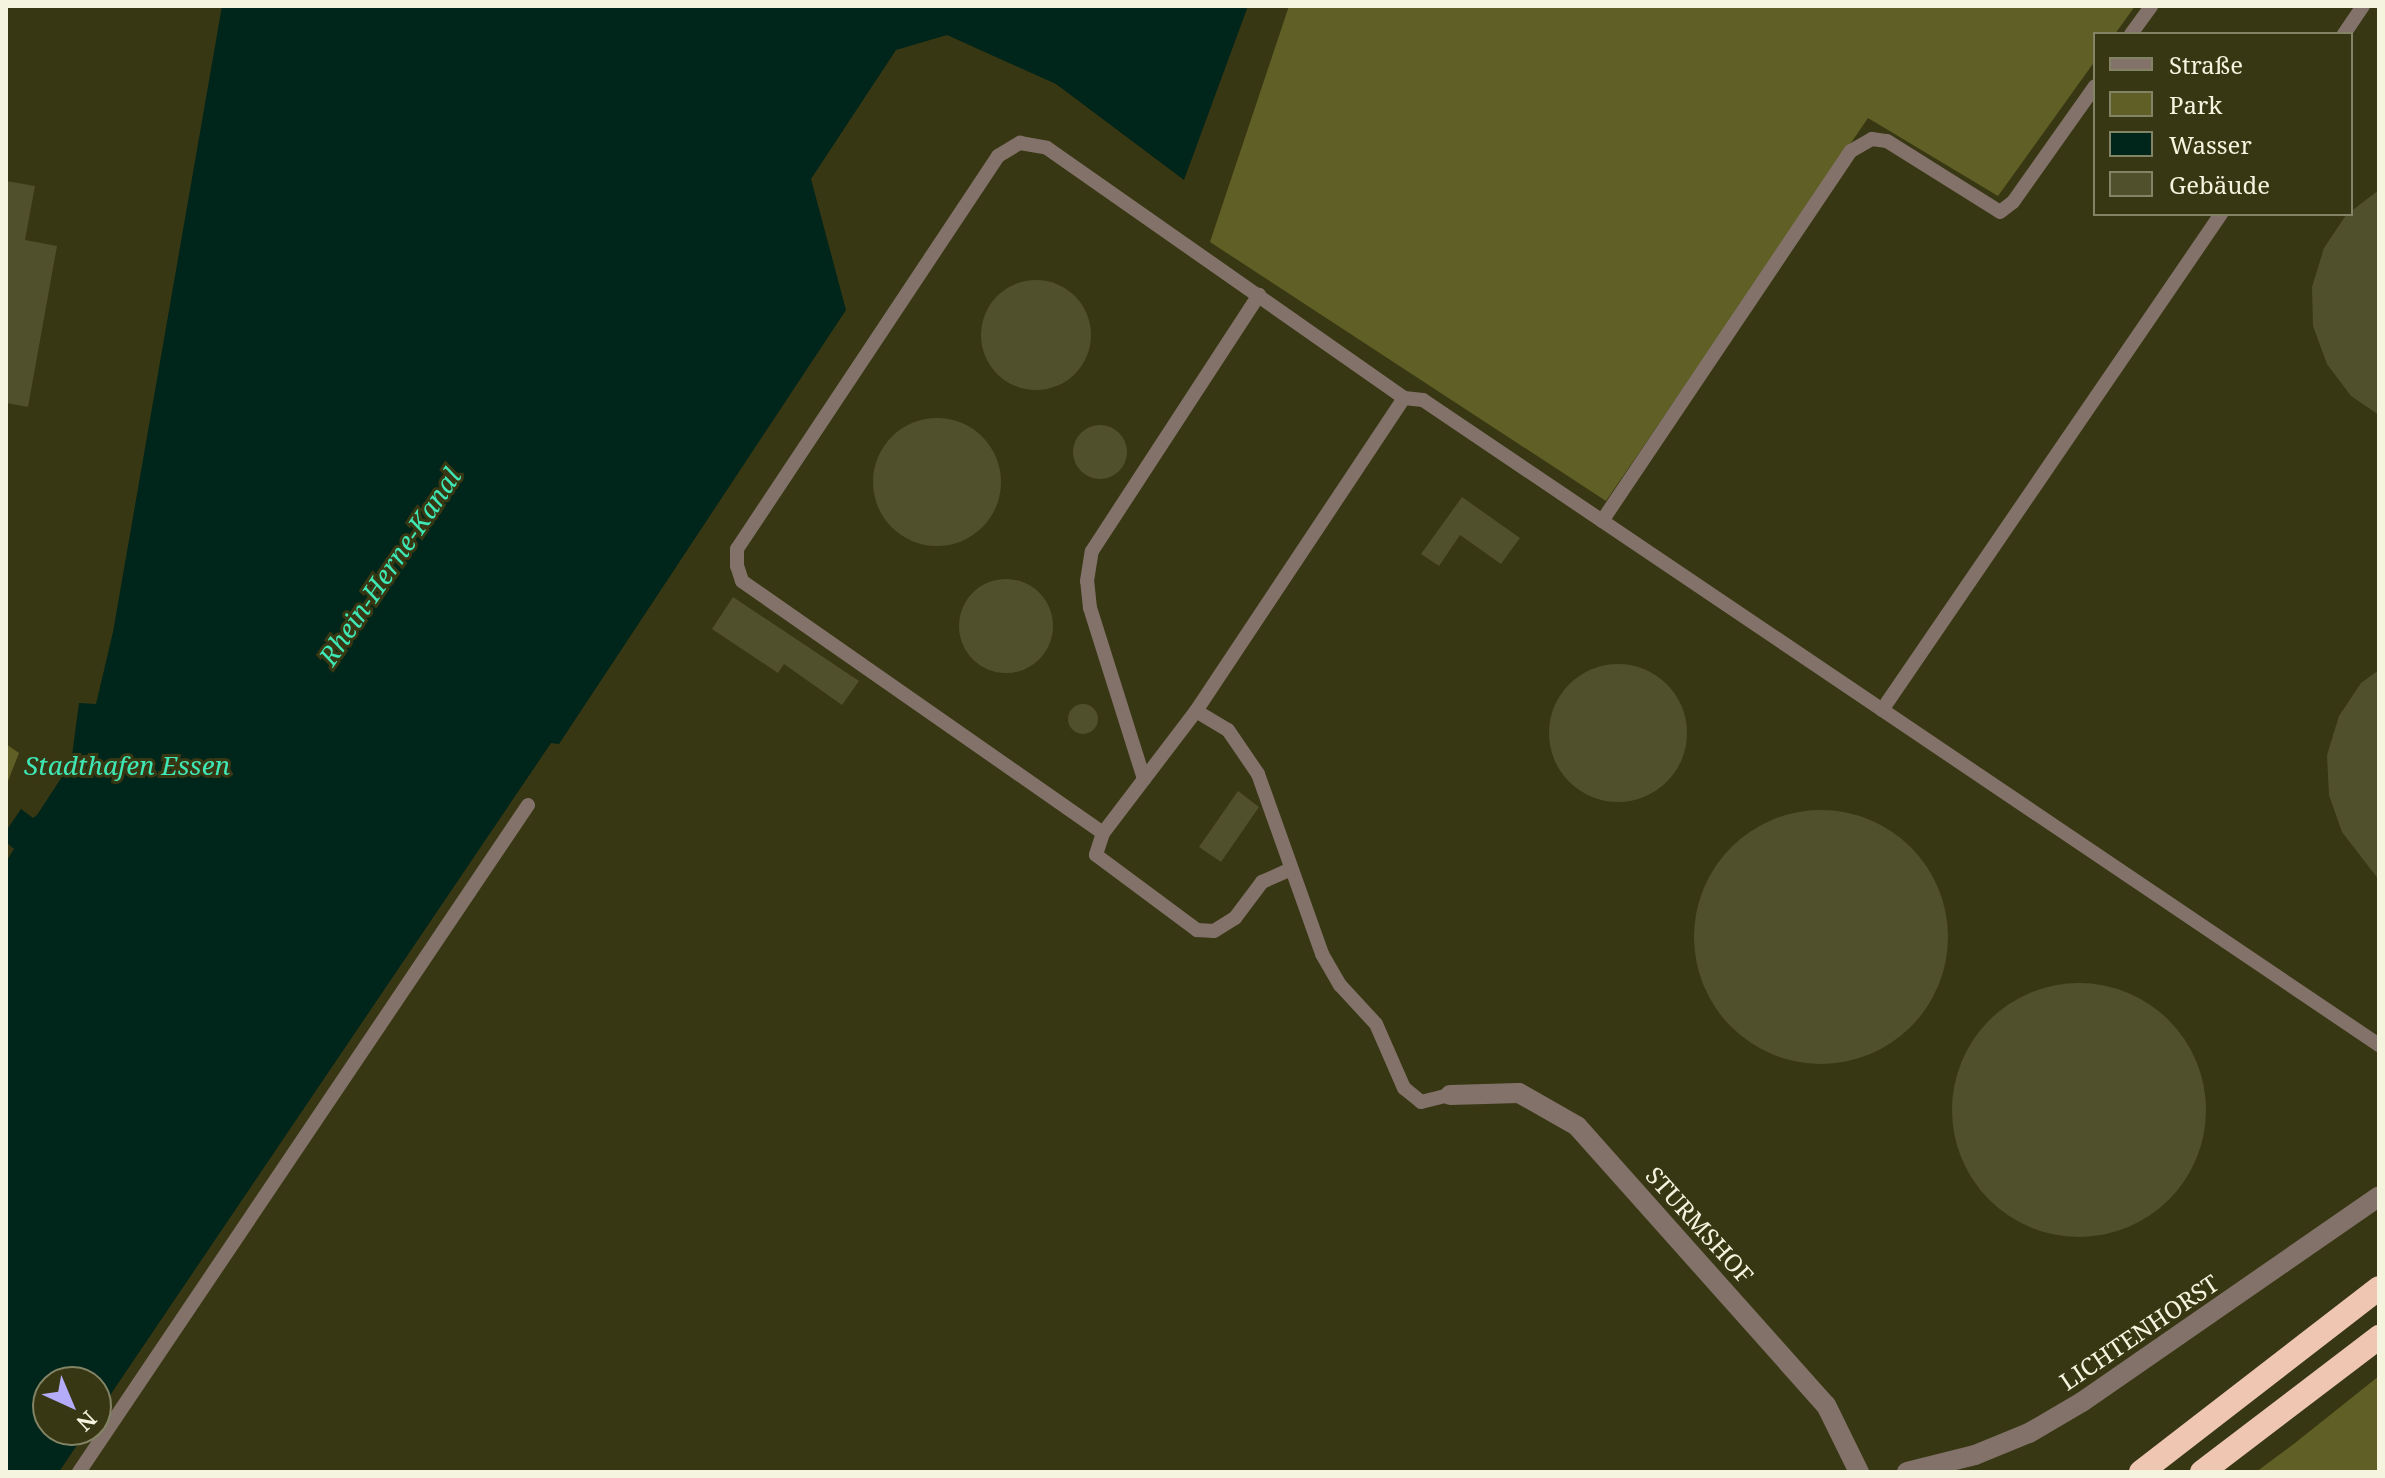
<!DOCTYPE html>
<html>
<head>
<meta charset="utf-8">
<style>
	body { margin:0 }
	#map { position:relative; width:2385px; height:1478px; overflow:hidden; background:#383713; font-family:"Noto Serif",serif }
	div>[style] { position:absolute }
	.green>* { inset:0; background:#605f26 }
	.water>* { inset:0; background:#00251a }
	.building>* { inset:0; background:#51502c }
	.round { border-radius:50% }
	.service>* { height:14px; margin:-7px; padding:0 7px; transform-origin:7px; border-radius:7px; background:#83726a }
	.minor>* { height:20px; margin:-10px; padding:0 10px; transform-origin:10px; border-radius:10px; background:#83726a }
	.motorway>* { height:24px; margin:-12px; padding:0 12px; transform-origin:12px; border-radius:12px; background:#efc6b2 }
	span { translate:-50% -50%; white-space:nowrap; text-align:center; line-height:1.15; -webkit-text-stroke:6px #383713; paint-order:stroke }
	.street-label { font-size:24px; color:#f4f4df }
	.water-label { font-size:26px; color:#3ee8b6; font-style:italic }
	.frame { position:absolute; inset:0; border:8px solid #f4f4df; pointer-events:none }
	.legend { position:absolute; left:2093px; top:32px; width:260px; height:184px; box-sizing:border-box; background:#383713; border:2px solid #838365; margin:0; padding:10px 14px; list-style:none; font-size:24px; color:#f4f4df }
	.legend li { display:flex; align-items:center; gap:16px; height:40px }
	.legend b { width:40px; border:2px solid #838365 }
	.north { position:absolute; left:32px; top:1366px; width:80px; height:80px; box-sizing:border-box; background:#383713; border:2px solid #838365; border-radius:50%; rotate:136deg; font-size:22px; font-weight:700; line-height:32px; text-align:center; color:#f4f4df }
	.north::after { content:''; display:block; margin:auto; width:28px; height:36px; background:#b4acf9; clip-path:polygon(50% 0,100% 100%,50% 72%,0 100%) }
</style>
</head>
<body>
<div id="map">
	<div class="green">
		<div style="clip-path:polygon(1289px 6px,2135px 6px,2115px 34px,2095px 34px,2095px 61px,1998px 196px,1868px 118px,1606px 501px,1210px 242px)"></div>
		<div style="clip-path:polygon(6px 744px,19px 753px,8px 781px,6px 781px)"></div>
		<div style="clip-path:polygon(2379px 1376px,2379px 1472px,2256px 1472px,2295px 1443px)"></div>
	</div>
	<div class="water">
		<div style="clip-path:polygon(222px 6px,1248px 6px,1184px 180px,1056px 84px,947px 35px,896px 50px,811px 179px,846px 310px,559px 744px,551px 743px,96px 1416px,96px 1382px,48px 1382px,48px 1430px,87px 1430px,59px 1472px,6px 1472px,6px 862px,14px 849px,6px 842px,6px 831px,21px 809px,33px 818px,37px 815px,71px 763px,79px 703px,96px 704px,113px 632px)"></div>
	</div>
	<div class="building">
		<div style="clip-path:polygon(6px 181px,35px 186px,25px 240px,57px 246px,28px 407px,6px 403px)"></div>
		<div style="clip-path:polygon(2379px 190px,2379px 415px,2351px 396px,2327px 364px,2313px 326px,2312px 287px,2324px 248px,2346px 215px)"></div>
		<div class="round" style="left:981px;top:280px;width:110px;height:110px"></div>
		<div class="round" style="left:873px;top:418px;width:128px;height:128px"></div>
		<div class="round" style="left:1073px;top:425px;width:54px;height:54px"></div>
		<div style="clip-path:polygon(1462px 497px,1520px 538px,1501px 564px,1460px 535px,1439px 566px,1421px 554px)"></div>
		<div class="round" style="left:959px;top:579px;width:94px;height:94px"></div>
		<div style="clip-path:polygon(733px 597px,859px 681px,842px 705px,784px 664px,778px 673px,712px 629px)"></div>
		<div class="round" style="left:1549px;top:664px;width:138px;height:138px"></div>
		<div style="clip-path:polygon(2379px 670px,2379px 880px,2342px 832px,2329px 795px,2327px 755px,2339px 716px,2361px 683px)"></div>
		<div class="round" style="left:1068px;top:704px;width:30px;height:30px"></div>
		<div style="clip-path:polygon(1238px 791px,1259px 807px,1221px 862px,1199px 847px)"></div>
		<div class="round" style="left:1694px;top:810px;width:254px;height:254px"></div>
		<div class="round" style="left:1952px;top:983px;width:254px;height:254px"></div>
	</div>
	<div class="service">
		<div style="left:2131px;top:34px;width:34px;rotate:-54deg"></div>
		<div style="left:2344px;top:34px;width:34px;rotate:-56deg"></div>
		<div style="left:1404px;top:398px;width:376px;rotate:123.6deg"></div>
		<div style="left:1196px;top:711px;width:153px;rotate:127.3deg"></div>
		<div style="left:1103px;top:833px;width:440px;rotate:-145.1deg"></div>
		<div style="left:742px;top:581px;width:16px;rotate:-108deg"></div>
		<div style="left:737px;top:566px;width:17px;rotate:-90deg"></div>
		<div style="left:737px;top:549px;width:472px;rotate:-56.4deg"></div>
		<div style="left:998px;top:156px;width:26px;rotate:-31deg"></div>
		<div style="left:1020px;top:143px;width:27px;rotate:10deg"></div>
		<div style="left:1047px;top:148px;width:436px;rotate:35deg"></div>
		<div style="left:1404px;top:398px;width:19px;rotate:6deg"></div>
		<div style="left:1423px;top:400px;width:1153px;rotate:34.01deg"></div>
		<div style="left:1602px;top:521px;width:446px;rotate:-56.1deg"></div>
		<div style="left:1851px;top:151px;width:24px;rotate:-30deg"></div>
		<div style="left:1872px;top:139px;width:15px;rotate:8deg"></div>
		<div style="left:1887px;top:141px;width:133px;rotate:32.1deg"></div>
		<div style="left:2000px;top:212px;width:16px;rotate:-38deg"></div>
		<div style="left:2013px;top:202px;width:142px;rotate:-54.7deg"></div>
		<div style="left:1882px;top:710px;width:601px;rotate:-55.65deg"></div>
		<div style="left:1196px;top:711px;width:37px;rotate:31deg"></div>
		<div style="left:1228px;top:730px;width:53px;rotate:55.7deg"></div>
		<div style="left:1258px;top:774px;width:191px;rotate:70.4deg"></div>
		<div style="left:1322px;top:954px;width:36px;rotate:60deg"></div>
		<div style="left:1340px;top:985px;width:53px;rotate:47.3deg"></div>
		<div style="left:1376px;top:1024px;width:70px;rotate:66.4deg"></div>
		<div style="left:1404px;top:1088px;width:22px;rotate:39deg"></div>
		<div style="left:1421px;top:1102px;width:30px;rotate:-14deg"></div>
		<div style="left:1144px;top:779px;width:179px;rotate:-107.5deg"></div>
		<div style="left:1090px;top:608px;width:27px;rotate:-96deg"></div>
		<div style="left:1087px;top:581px;width:30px;rotate:-81deg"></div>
		<div style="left:1092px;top:551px;width:306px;rotate:-56.9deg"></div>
		<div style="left:1103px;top:833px;width:23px;rotate:108deg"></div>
		<div style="left:1096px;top:855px;width:126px;rotate:36.6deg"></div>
		<div style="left:1197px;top:930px;width:17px;rotate:3deg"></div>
		<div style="left:1214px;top:931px;width:25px;rotate:-32deg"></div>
		<div style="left:1235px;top:918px;width:45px;rotate:-53.1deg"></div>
		<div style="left:1262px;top:882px;width:32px;rotate:-24deg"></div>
		<div style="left:79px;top:1472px;width:804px;rotate:-56.05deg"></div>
	</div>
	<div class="minor">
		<div style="left:1450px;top:1095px;width:69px;rotate:-1.7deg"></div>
		<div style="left:1519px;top:1093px;width:67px;rotate:29.6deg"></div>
		<div style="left:1577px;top:1126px;width:374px;rotate:48.3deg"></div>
		<div style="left:1826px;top:1405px;width:75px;rotate:63.8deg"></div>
		<div style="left:1907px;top:1472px;width:70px;rotate:-14deg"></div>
		<div style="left:1975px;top:1455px;width:58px;rotate:-22.2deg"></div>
		<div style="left:2029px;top:1433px;width:61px;rotate:-30.3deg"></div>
		<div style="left:2082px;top:1402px;width:361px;rotate:-34.7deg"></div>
	</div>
	<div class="motorway">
		<div style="left:2141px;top:1472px;width:301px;rotate:-37.7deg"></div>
		<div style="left:2202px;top:1472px;width:223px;rotate:-37.3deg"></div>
	</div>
	<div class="street-label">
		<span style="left:1700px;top:1225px;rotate:48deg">STURMSHOF</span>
		<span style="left:2139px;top:1332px;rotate:-34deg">LICHTENHORST</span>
	</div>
	<div class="water-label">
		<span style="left:390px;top:567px;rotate:-56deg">Rhein-Herne-Kanal</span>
		<span style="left:127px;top:766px">Stadthafen Essen</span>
	</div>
	<div class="frame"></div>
	<ul class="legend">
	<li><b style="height:10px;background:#83726a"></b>Straße</li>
	<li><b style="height:22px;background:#605f26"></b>Park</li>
	<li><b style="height:22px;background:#00251a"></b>Wasser</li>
	<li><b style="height:22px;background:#51502c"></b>Gebäude</li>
	</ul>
	<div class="north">N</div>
</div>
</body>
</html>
